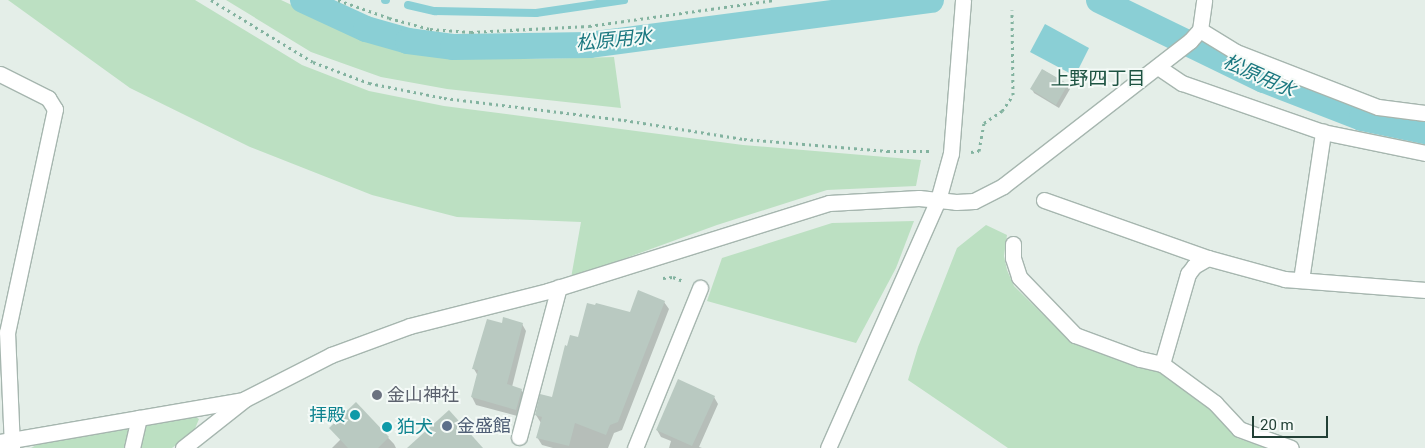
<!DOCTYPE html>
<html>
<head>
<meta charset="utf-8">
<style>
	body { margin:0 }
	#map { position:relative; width:1425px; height:448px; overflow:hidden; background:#e4eee8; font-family:Roboto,"Noto Sans JP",sans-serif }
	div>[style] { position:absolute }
	.green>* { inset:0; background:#bce0c2 }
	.water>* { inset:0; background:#8acfd5 }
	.shadow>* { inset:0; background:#0003 }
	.stream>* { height:8px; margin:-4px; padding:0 4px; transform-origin:4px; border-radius:4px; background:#8acfd5 }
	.canal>* { height:26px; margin:-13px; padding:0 13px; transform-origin:13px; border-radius:13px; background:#8acfd5 }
	.building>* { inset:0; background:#b9c9c1 }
	.path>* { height:3px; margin-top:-1.5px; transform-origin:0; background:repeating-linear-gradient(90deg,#83b3a0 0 2.5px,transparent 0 6.5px) }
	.roads { filter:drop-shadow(1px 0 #a6b6af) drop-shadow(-1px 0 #a6b6af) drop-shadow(0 1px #a6b6af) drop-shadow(0 -1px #a6b6af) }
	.minor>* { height:15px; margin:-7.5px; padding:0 7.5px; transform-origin:7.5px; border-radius:7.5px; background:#fff }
	.dots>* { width:14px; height:14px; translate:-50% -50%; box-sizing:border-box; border:2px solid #f4faf7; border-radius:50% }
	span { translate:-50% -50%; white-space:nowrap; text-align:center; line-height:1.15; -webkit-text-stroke:4px #f4faf7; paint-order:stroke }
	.worship-label { font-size:18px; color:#5b616d }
	.left { translate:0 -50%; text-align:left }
	.culture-label { font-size:18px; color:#0d838f }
	.right { translate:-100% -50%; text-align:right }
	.service-label { font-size:18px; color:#4e5e75 }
	.water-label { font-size:19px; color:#19777f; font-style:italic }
	.neighbourhood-label { font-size:19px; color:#1d5342 }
	.scale { position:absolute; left:1252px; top:416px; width:76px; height:22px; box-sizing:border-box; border:2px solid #224036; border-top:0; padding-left:6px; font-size:15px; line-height:18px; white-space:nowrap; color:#224036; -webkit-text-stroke:4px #f4faf7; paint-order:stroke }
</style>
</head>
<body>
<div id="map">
	<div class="green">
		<div style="clip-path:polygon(8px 0,195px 0,302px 65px,369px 91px,444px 106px,743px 145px,921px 160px,916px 186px,827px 190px,717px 225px,571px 278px,581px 222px,457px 217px,372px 195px,250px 147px,130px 88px)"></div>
		<div style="clip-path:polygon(226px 0,281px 0,365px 39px,407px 50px,454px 58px,536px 59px,614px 57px,621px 108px,447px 89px,381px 77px,311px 52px)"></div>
		<div style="clip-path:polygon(914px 221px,896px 268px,856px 343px,707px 301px,722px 258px,832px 223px)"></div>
		<div style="clip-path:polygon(986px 225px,1007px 235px,1004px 256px,1007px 270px,1014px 286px,1072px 343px,1137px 367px,1162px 373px,1210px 409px,1237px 438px,1266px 448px,1008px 448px,908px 380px,918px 347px,957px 248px)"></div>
		<div style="clip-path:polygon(189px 413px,199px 419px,194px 431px,172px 448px,31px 448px,44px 441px)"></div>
	</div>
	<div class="water">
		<div style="clip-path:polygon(1045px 24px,1089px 48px,1075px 76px,1030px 52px)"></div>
	</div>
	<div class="shadow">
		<div style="clip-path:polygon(1043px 70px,1068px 85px,1070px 89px,1059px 108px,1034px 93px,1032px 89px)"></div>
		<div style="clip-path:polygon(664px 302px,669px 309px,622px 430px,614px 433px,608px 448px,553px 448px,542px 445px,537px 437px,541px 423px,536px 415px,553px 398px,579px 338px,630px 313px)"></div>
		<div style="clip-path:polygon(503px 324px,522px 324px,526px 331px,512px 387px,521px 390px,526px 397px,521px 417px,476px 405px,472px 397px,478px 376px,474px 369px)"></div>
		<div style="clip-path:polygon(714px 397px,718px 404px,699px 447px,702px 448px,669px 448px,671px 441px,661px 437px,657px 430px)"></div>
		<div style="clip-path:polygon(356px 404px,394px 444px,396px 448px,332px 448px,340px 440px)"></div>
	</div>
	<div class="stream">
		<div style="left:385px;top:0;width:1px"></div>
		<div style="left:408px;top:5px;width:28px;rotate:13deg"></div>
		<div style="left:435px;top:11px;width:101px;rotate:1.1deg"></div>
		<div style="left:536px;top:13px;width:89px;rotate:-8.4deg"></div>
	</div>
	<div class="canal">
		<div style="left:303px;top:0;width:69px;rotate:24.7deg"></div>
		<div style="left:366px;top:29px;width:44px;rotate:15.9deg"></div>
		<div style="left:408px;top:41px;width:45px;rotate:7.6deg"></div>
		<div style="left:453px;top:47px;width:136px;rotate:-0.8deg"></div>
		<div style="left:589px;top:45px;width:345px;rotate:-7.5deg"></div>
		<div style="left:1099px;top:0;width:183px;rotate:25.9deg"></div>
		<div style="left:1264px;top:80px;width:105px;rotate:21.2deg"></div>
		<div style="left:1362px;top:118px;width:64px;rotate:11.7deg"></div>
	</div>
	<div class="building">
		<div style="clip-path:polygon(1042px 69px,1068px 84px,1056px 105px,1030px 89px)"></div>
		<div style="clip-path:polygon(638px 290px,665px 301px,618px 422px,610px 425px,606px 435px,575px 423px,569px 446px,536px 438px,542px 417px,535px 415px,540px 394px,552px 397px,565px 345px,567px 346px,570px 335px,578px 337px,587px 303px,595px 305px,596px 303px,630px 312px)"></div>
		<div style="clip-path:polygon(503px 317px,523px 323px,507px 384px,522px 389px,516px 410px,471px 397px,478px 370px,472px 369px,487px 319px,502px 323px)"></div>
		<div style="clip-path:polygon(678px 379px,715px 396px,692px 446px,656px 430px)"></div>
		<div style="clip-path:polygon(356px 402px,389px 437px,378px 448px,348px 448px,329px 428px)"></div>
		<div style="clip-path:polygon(449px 410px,483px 448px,407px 448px)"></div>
	</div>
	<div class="path">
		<div style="left:211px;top:0;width:119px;rotate:31.3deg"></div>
		<div style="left:313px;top:62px;width:60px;rotate:20.6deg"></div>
		<div style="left:369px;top:83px;width:76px;rotate:11.3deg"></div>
		<div style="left:444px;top:98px;width:181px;rotate:7deg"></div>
		<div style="left:624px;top:120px;width:121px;rotate:9deg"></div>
		<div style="left:744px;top:139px;width:144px;rotate:4.8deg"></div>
		<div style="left:887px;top:151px;width:45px"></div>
		<div style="left:338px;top:0;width:54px;rotate:19.4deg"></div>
		<div style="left:389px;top:18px;width:42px;rotate:15deg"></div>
		<div style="left:430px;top:29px;width:41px;rotate:4.2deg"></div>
		<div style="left:471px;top:32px;width:118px;rotate:-2.9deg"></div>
		<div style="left:589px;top:26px;width:187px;rotate:-8deg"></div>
		<div style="left:971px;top:152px;width:8px;rotate:-7deg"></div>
		<div style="left:979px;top:151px;width:28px;rotate:-80deg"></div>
		<div style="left:984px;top:123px;width:22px;rotate:-34deg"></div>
		<div style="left:1002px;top:111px;width:19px;rotate:-55deg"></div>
		<div style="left:1013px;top:95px;width:85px;rotate:-90.7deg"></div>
		<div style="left:663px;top:278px;width:10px;rotate:-6deg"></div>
		<div style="left:673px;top:277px;width:9px;rotate:21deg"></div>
	</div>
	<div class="roads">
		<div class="minor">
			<div style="left:1200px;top:30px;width:42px;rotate:31.4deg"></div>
			<div style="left:1236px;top:52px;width:152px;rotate:21.2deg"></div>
			<div style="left:1378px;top:107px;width:47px;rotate:7.3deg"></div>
			<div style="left:1158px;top:67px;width:29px;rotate:34deg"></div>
			<div style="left:1182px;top:83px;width:149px;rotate:19.2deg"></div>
			<div style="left:1323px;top:132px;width:104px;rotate:11.6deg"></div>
			<div style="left:0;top:74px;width:54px;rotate:26.6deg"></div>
			<div style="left:48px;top:98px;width:13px;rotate:58deg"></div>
			<div style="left:55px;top:109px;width:228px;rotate:102.1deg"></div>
			<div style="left:7px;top:332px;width:116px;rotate:87.5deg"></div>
			<div style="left:1044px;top:200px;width:174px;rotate:19.5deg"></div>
			<div style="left:1208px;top:258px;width:80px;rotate:15.3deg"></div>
			<div style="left:1285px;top:279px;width:140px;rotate:4.5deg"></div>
			<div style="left:1013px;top:244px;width:14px;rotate:90deg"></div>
			<div style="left:1013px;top:258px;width:20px;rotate:72deg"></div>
			<div style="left:1019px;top:277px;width:81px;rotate:46deg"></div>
			<div style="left:1075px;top:335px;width:69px;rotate:20.3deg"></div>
			<div style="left:1140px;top:359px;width:23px;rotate:13deg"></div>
			<div style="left:1162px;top:364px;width:66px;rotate:36.3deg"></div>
			<div style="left:1215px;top:403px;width:35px;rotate:47deg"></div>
			<div style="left:1239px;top:429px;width:55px;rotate:20.1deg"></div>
			<div style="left:1301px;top:280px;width:150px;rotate:-81.5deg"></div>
			<div style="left:1162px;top:364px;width:94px;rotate:-73.9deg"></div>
			<div style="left:1188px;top:274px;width:10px;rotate:-53deg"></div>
			<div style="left:1194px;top:266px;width:16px;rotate:-30deg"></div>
			<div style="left:519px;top:437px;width:155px;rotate:-75.1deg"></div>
			<div style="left:0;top:442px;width:246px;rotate:-9.8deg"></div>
			<div style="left:132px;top:448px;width:31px;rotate:-77deg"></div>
			<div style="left:183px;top:448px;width:79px;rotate:-38.3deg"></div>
			<div style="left:245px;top:399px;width:97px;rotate:-27.1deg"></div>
			<div style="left:331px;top:355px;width:84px;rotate:-20.2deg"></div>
			<div style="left:410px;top:326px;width:142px;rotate:-14.2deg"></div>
			<div style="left:548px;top:291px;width:294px;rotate:-17.4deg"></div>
			<div style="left:829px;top:203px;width:90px;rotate:-3.2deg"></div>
			<div style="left:919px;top:198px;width:37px;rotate:6deg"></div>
			<div style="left:956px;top:202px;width:18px;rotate:-3deg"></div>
			<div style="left:974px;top:201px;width:33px;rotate:-27deg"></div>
			<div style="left:1003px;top:186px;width:237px;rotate:-37.8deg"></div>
			<div style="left:1190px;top:41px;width:15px;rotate:-48deg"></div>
			<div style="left:1200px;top:30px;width:30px;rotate:-82deg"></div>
			<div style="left:635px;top:448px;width:173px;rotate:-67.9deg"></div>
			<div style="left:828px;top:448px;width:271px;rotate:-66.1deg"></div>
			<div style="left:938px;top:200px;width:49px;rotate:-74.5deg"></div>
			<div style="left:951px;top:153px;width:153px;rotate:-85.5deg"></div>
		</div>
	</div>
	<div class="dots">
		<div style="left:377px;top:395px;background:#6b7280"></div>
		<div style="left:355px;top:415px;background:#0f9aa8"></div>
		<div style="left:447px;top:426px;background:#5c6f8a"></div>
		<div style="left:387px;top:427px;background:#0f9aa8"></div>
	</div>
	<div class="worship-label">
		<span class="left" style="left:387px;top:395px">金山神社</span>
	</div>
	<div class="culture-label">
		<span class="right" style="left:345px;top:415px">拝殿</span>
		<span class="left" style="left:397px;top:427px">狛犬</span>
	</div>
	<div class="service-label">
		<span class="left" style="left:457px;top:426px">金盛館</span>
	</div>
	<div class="water-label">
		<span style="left:614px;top:40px;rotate:-6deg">松原用水</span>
		<span style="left:1259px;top:76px;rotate:24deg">松原用水</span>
	</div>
	<div class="neighbourhood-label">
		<span style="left:1098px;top:79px">上野四丁目</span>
	</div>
	<div class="scale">20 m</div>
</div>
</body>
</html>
